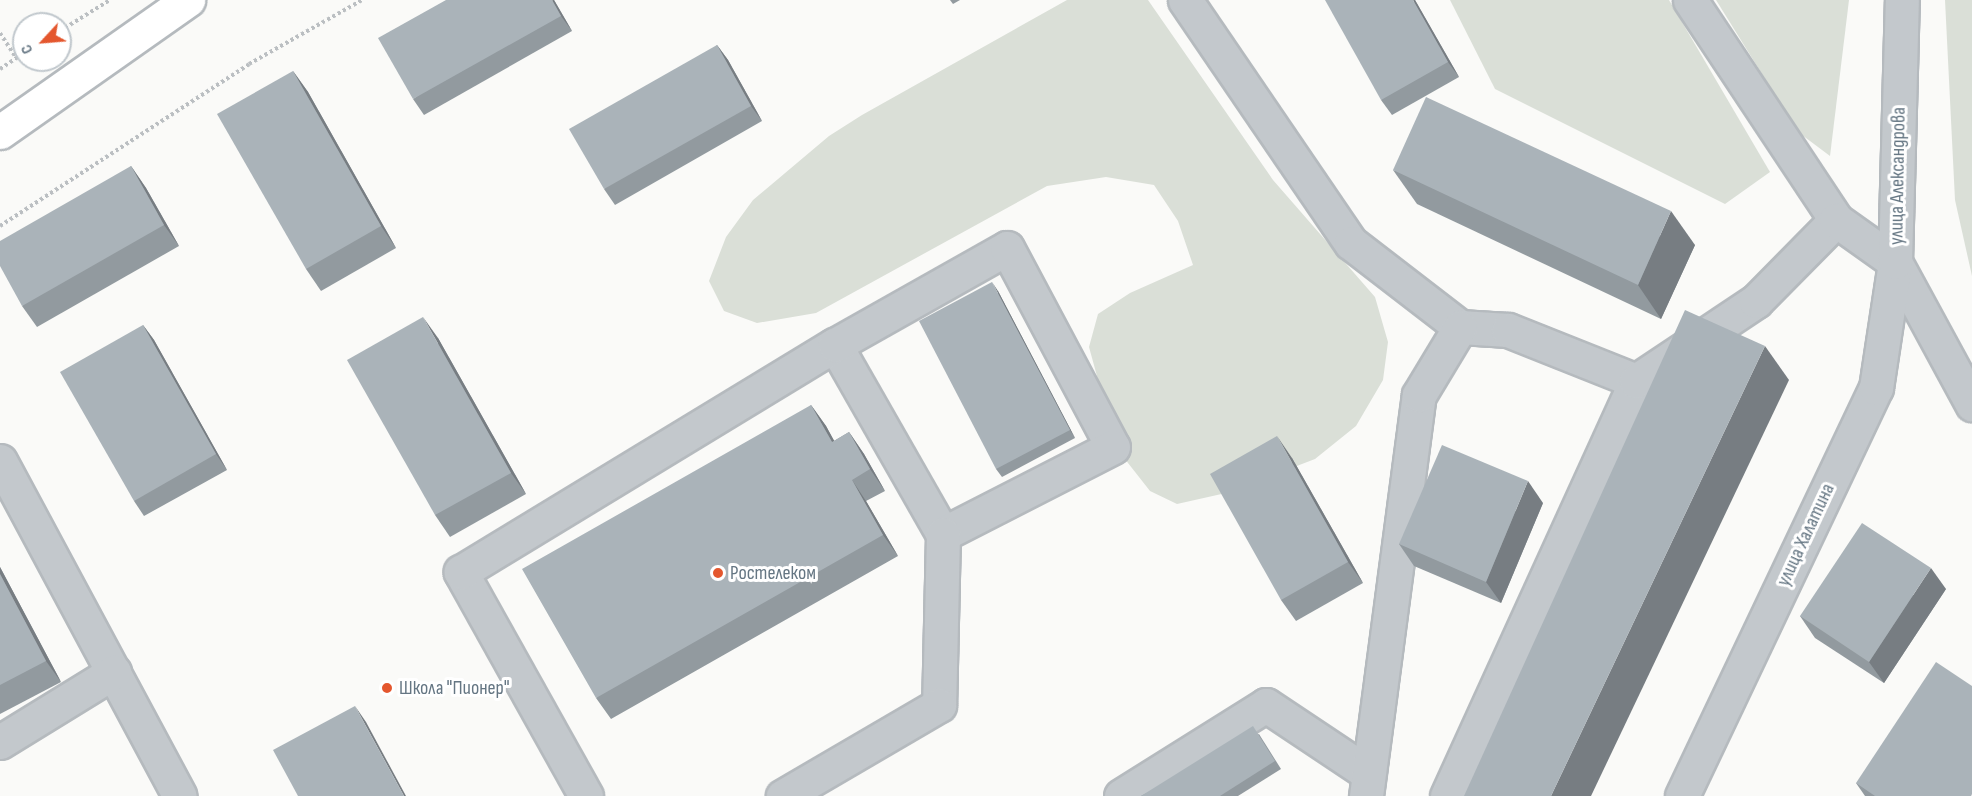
<!DOCTYPE html>
<html>
<head>
<meta charset="utf-8">
<style>
	body { margin:0 }
	#map { position:relative; width:1972px; height:796px; overflow:hidden; background:#fafaf8; font-family:"Sofia Sans Condensed",sans-serif }
	div>[style] { position:absolute }
	.green>* { inset:0; background:#dadfd7 }
	.path>* { height:4px; margin-top:-2px; transform-origin:0; background:repeating-linear-gradient(90deg,#bbbfc2 0 3px,transparent 0 6px) }
	.roads { filter:drop-shadow(2px 0 #b5babe) drop-shadow(-2px 0 #b5babe) drop-shadow(0 2px #b5babe) drop-shadow(0 -2px #b5babe) }
	.minor>* { height:33px; margin:-16.5px; padding:0 16.5px; transform-origin:16.5px; border-radius:16.5px; background:#c3c8cc }
	.major>* { height:33px; margin:-16.5px; padding:0 16.5px; transform-origin:16.5px; border-radius:16.5px; background:#fff }
	.wall>* { inset:0; background:#929a9f }
	.shaded-wall>* { inset:0; background:#777d82 }
	.building>* { inset:0; background:#aab3b9 }
	.dots>* { width:16px; height:16px; translate:-50% -50%; box-sizing:border-box; border:3px solid #fff; border-radius:50% }
	span { translate:-50% -50%; white-space:nowrap; text-align:center; line-height:1.15; -webkit-text-stroke:6px #fff; paint-order:stroke }
	.street-label { font-size:20px; color:#657683 }
	.poi-label { font-size:20px; color:#657683 }
	.left { translate:0 -50%; text-align:left }
	.north { position:absolute; left:12px; top:12px; width:60px; height:60px; box-sizing:border-box; background:#fff; border:2px solid #c1c8cd; border-radius:50%; rotate:244deg; font-size:16px; font-weight:700; line-height:24px; text-align:center; color:#657683 }
	.north::after { content:''; display:block; margin:auto; width:21px; height:27px; background:#e4572e; clip-path:polygon(50% 0,100% 100%,50% 72%,0 100%) }
</style>
</head>
<body>
<div id="map">
	<div class="green">
		<div style="clip-path:polygon(1067px 0,1148px 0,1273px 180px,1375px 297px,1388px 342px,1383px 380px,1356px 426px,1315px 459px,1226px 493px,1177px 504px,1150px 491px,1117px 449px,1089px 347px,1098px 314px,1130px 293px,1193px 265px,1178px 221px,1154px 185px,1106px 177px,1047px 186px,816px 313px,757px 323px,724px 311px,709px 281px,726px 237px,753px 200px,829px 136px,862px 115px)"></div>
		<div style="clip-path:polygon(1450px 0,1669px 0,1770px 172px,1725px 204px,1495px 89px)"></div>
		<div style="clip-path:polygon(1716px 0,1849px 0,1830px 156px,1798px 132px)"></div>
		<div style="clip-path:polygon(1945px 0,1972px 0,1972px 276px,1955px 200px)"></div>
	</div>
	<div class="path">
		<div style="left:60px;top:31px;width:59px;rotate:-31.8deg"></div>
		<div style="left:0;top:33px;width:30px;rotate:57deg"></div>
		<div style="left:0;top:69px;width:29px;rotate:-34deg"></div>
		<div style="left:0;top:226px;width:297px;rotate:-33deg"></div>
		<div style="left:249px;top:64px;width:130px;rotate:-29.5deg"></div>
	</div>
	<div class="roads">
		<div class="minor">
			<div style="left:1185px;top:0;width:294px;rotate:55.7deg"></div>
			<div style="left:1351px;top:243px;width:138px;rotate:37.6deg"></div>
			<div style="left:1460px;top:327px;width:48px;rotate:3.6deg"></div>
			<div style="left:1508px;top:330px;width:138px;rotate:21.7deg"></div>
			<div style="left:1690px;top:0;width:264px;rotate:56.4deg"></div>
			<div style="left:835px;top:345px;width:218px;rotate:60.3deg"></div>
			<div style="left:0;top:461px;width:380px;rotate:61.8deg"></div>
			<div style="left:0;top:742px;width:134px;rotate:-31.6deg"></div>
			<div style="left:586px;top:796px;width:257px;rotate:-119.2deg"></div>
			<div style="left:461px;top:572px;width:437px;rotate:-31.3deg"></div>
			<div style="left:835px;top:345px;width:197px;rotate:-29.4deg"></div>
			<div style="left:1007px;top:248px;width:225px;rotate:62deg"></div>
			<div style="left:1113px;top:447px;width:191px;rotate:152.9deg"></div>
			<div style="left:943px;top:534px;width:171px;rotate:91.3deg"></div>
			<div style="left:939px;top:705px;width:181px;rotate:149.7deg"></div>
			<div style="left:1121px;top:796px;width:171px;rotate:-32.1deg"></div>
			<div style="left:1266px;top:705px;width:123px;rotate:33.7deg"></div>
			<div style="left:1366px;top:796px;width:404px;rotate:-82.5deg"></div>
			<div style="left:1419px;top:395px;width:79px;rotate:-58.9deg"></div>
			<div style="left:1447px;top:796px;width:456px;rotate:-65.5deg"></div>
			<div style="left:1636px;top:381px;width:144px;rotate:-33.7deg"></div>
			<div style="left:1756px;top:301px;width:114px;rotate:-45.4deg"></div>
			<div style="left:1836px;top:220px;width:72px;rotate:35.4deg"></div>
			<div style="left:1895px;top:262px;width:162px;rotate:61.5deg"></div>
			<div style="left:1682px;top:796px;width:452px;rotate:-64.6deg"></div>
			<div style="left:1876px;top:388px;width:127px;rotate:-81.4deg"></div>
			<div style="left:1895px;top:262px;width:262px;rotate:-88.5deg"></div>
		</div>
		<div class="major">
			<div style="left:0;top:132px;width:230px;rotate:-35.1deg"></div>
		</div>
	</div>
	<div class="wall">
		<div style="clip-path:polygon(554px 0,572px 31px,424px 115px,413px 99px)"></div>
		<div style="clip-path:polygon(950px 0,960px 0,953px 4px)"></div>
		<div style="clip-path:polygon(1415px 0,1459px 77px,1392px 115px,1381px 100px)"></div>
		<div style="clip-path:polygon(717px 45px,728px 60px,762px 121px,615px 205px,604px 189px)"></div>
		<div style="clip-path:polygon(293px 71px,308px 92px,396px 248px,321px 291px,306px 269px)"></div>
		<div style="clip-path:polygon(131px 166px,146px 188px,179px 246px,37px 327px,22px 306px)"></div>
		<div style="clip-path:polygon(1393px 170px,1695px 245px,1661px 319px,1417px 204px)"></div>
		<div style="clip-path:polygon(998px 291px,1075px 438px,1002px 477px,996px 469px)"></div>
		<div style="clip-path:polygon(143px 325px,154px 340px,227px 470px,144px 516px,134px 501px)"></div>
		<div style="clip-path:polygon(438px 338px,526px 494px,450px 537px,435px 515px)"></div>
		<div style="clip-path:polygon(811px 405px,826px 426px,834px 441px,849px 432px,864px 454px,885px 491px,866px 501px,898px 556px,611px 719px,596px 698px)"></div>
		<div style="clip-path:polygon(1292px 458px,1363px 583px,1296px 621px,1281px 600px)"></div>
		<div style="clip-path:polygon(1543px 503px,1501px 603px,1414px 566px,1399px 544px)"></div>
		<div style="clip-path:polygon(0 567px,61px 682px,0 714px)"></div>
		<div style="clip-path:polygon(1946px 589px,1884px 683px,1815px 638px,1800px 616px)"></div>
		<div style="clip-path:polygon(1259px 734px,1281px 769px,1238px 796px,1141px 796px)"></div>
		<div style="clip-path:polygon(1856px 783px,1972px 796px,1865px 796px)"></div>
	</div>
	<div class="shaded-wall">
		<div style="clip-path:polygon(552px 0,554px 0,572px 31px,561px 16px)"></div>
		<div style="clip-path:polygon(1413px 0,1415px 0,1459px 77px,1448px 62px)"></div>
		<div style="clip-path:polygon(717px 45px,728px 60px,762px 121px,751px 106px)"></div>
		<div style="clip-path:polygon(293px 71px,308px 92px,396px 248px,381px 226px)"></div>
		<div style="clip-path:polygon(131px 166px,146px 188px,179px 246px,164px 225px)"></div>
		<div style="clip-path:polygon(1671px 211px,1695px 245px,1661px 319px,1638px 285px)"></div>
		<div style="clip-path:polygon(992px 282px,998px 291px,1075px 438px,1070px 430px)"></div>
		<div style="clip-path:polygon(423px 317px,438px 338px,526px 494px,511px 473px)"></div>
		<div style="clip-path:polygon(143px 325px,154px 340px,227px 470px,216px 454px)"></div>
		<div style="clip-path:polygon(1765px 346px,1789px 380px,1591px 796px,1551px 796px)"></div>
		<div style="clip-path:polygon(811px 405px,826px 426px,847px 464px,832px 442px)"></div>
		<div style="clip-path:polygon(849px 432px,864px 454px,885px 491px,870px 469px)"></div>
		<div style="clip-path:polygon(1277px 436px,1292px 458px,1363px 583px,1348px 562px)"></div>
		<div style="clip-path:polygon(852px 480px,866px 501px,898px 556px,883px 535px)"></div>
		<div style="clip-path:polygon(1528px 481px,1543px 503px,1501px 603px,1486px 582px)"></div>
		<div style="clip-path:polygon(0 567px,61px 682px,46px 661px,0 574px)"></div>
		<div style="clip-path:polygon(1931px 568px,1946px 589px,1884px 683px,1869px 662px)"></div>
		<div style="clip-path:polygon(355px 706px,366px 722px,406px 796px,404px 796px)"></div>
	</div>
	<div class="building">
		<div style="clip-path:polygon(446px 0,552px 0,561px 16px,413px 99px,378px 38px)"></div>
		<div style="clip-path:polygon(1325px 0,1413px 0,1448px 62px,1381px 100px)"></div>
		<div style="clip-path:polygon(717px 45px,751px 106px,604px 189px,569px 129px)"></div>
		<div style="clip-path:polygon(293px 71px,381px 226px,306px 269px,217px 114px)"></div>
		<div style="clip-path:polygon(1426px 97px,1671px 211px,1638px 285px,1393px 170px)"></div>
		<div style="clip-path:polygon(131px 166px,164px 225px,22px 306px,0 266px,0 241px)"></div>
		<div style="clip-path:polygon(992px 282px,1070px 430px,996px 469px,919px 321px)"></div>
		<div style="clip-path:polygon(1685px 310px,1765px 346px,1551px 796px,1464px 796px)"></div>
		<div style="clip-path:polygon(423px 317px,511px 473px,435px 515px,347px 360px)"></div>
		<div style="clip-path:polygon(143px 325px,216px 454px,134px 501px,60px 372px)"></div>
		<div style="clip-path:polygon(811px 405px,832px 442px,849px 432px,870px 469px,852px 480px,883px 535px,596px 698px,522px 569px)"></div>
		<div style="clip-path:polygon(1277px 436px,1348px 562px,1281px 600px,1210px 474px)"></div>
		<div style="clip-path:polygon(1442px 445px,1528px 481px,1486px 582px,1399px 544px)"></div>
		<div style="clip-path:polygon(1862px 523px,1931px 568px,1869px 662px,1800px 616px)"></div>
		<div style="clip-path:polygon(0 574px,46px 661px,0 685px)"></div>
		<div style="clip-path:polygon(1936px 662px,1972px 686px,1972px 794px,1971px 796px,1875px 796px,1856px 783px)"></div>
		<div style="clip-path:polygon(355px 706px,404px 796px,298px 796px,273px 750px)"></div>
		<div style="clip-path:polygon(1253px 726px,1275px 761px,1220px 796px,1141px 796px)"></div>
	</div>
	<div class="dots">
		<div style="left:718px;top:573px;background:#e4572e"></div>
		<div style="left:387px;top:688px;background:#e4572e"></div>
	</div>
	<div class="street-label">
		<span style="left:1898px;top:176px;rotate:-89deg">улица Александрова</span>
		<span style="left:1806px;top:535px;rotate:-65deg">улица Халатина</span>
	</div>
	<div class="poi-label">
		<span class="left" style="left:730px;top:573px">Ростелеком</span>
		<span class="left" style="left:399px;top:688px">Школа "Пионер"</span>
	</div>
	<div class="north">С</div>
</div>
</body>
</html>
